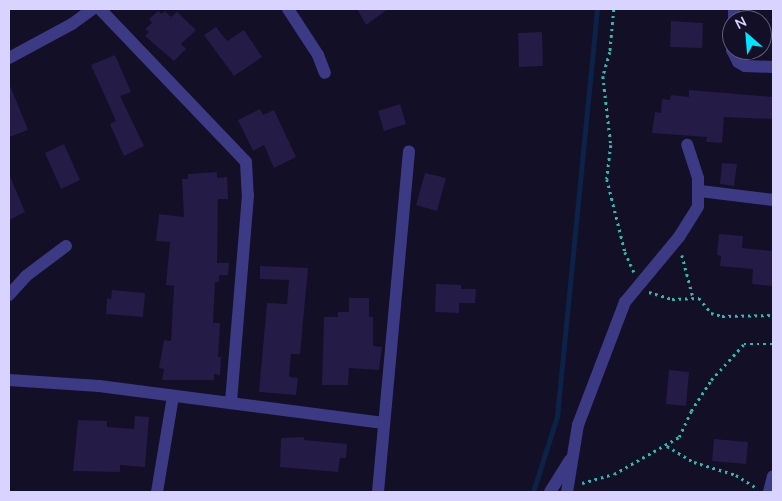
<!DOCTYPE html>
<html>
<head>
<meta charset="utf-8">
<style>
	body { margin:0 }
	#map { position:relative; width:782px; height:501px; overflow:hidden; background:#130f26; font-family:Mulish,sans-serif }
	div>[style] { position:absolute }
	.stream>* { height:4.5px; margin:-2.25px; padding:0 2.25px; transform-origin:2.25px; border-radius:2.25px; background:#0c2248 }
	.building>* { inset:0; background:#241b47 }
	.path>* { height:2.5px; margin-top:-1.25px; transform-origin:0; background:repeating-linear-gradient(90deg,#2fb8b0 0 2.5px,transparent 0 6.5px) }
	.minor>* { height:12px; margin:-6px; padding:0 6px; transform-origin:6px; border-radius:6px; background:#3d3a85 }
	span { translate:-50% -50%; white-space:nowrap; text-align:center; line-height:1.15; -webkit-text-stroke:4px #130f26; paint-order:stroke }
	.frame { position:absolute; inset:0; border:10px solid #d9d4ff; pointer-events:none }
	.north { position:absolute; left:722px; top:10px; width:50px; height:50px; box-sizing:border-box; background:#130f26; border:1px solid #625e7d; border-radius:50%; rotate:333deg; font-size:14px; font-weight:700; line-height:20px; text-align:center; color:#d9d4ff }
	.north::after { content:''; display:block; margin:auto; width:18px; height:22px; background:#00e5ff; clip-path:polygon(50% 0,100% 100%,50% 72%,0 100%) }
</style>
</head>
<body>
<div id="map">
	<div class="stream">
		<div style="left:533px;top:492px;width:79px;rotate:-72.3deg"></div>
		<div style="left:557px;top:417px;width:410px;rotate:-84.4deg"></div>
	</div>
	<div class="building">
		<div style="clip-path:polygon(357px 9px,388px 9px,366px 25px)"></div>
		<div style="clip-path:polygon(158px 11px,162px 14px,165px 11px,171px 17px,177px 12px,196px 30px,181px 44px,186px 49px,174px 61px,145px 36px,149px 32px,145px 29px,152px 23px,149px 19px)"></div>
		<div style="clip-path:polygon(671px 21px,703px 23px,702px 48px,670px 47px)"></div>
		<div style="clip-path:polygon(216px 27px,227px 41px,244px 30px,262px 57px,234px 76px,204px 35px)"></div>
		<div style="clip-path:polygon(542px 32px,543px 66px,519px 67px,518px 33px)"></div>
		<div style="clip-path:polygon(115px 55px,131px 92px,120px 96px,144px 146px,124px 156px,110px 124px,116px 121px,91px 65px)"></div>
		<div style="clip-path:polygon(9px 83px,28px 130px,9px 137px)"></div>
		<div style="clip-path:polygon(689px 90px,773px 97px,773px 119px,724px 117px,722px 143px,706px 142px,707px 137px,652px 133px,655px 112px,661px 113px,662px 99px,670px 100px,671px 95px,689px 97px)"></div>
		<div style="clip-path:polygon(400px 104px,406px 124px,384px 131px,378px 111px)"></div>
		<div style="clip-path:polygon(260px 109px,263px 115px,274px 110px,296px 157px,274px 168px,264px 145px,253px 151px,238px 120px)"></div>
		<div style="clip-path:polygon(64px 144px,80px 180px,61px 189px,45px 153px)"></div>
		<div style="clip-path:polygon(722px 163px,737px 164px,734px 186px,720px 184px)"></div>
		<div style="clip-path:polygon(217px 172px,217px 178px,227px 177px,228px 199px,218px 199px,217px 263px,229px 263px,228px 275px,219px 275px,219px 282px,215px 282px,213px 323px,220px 323px,218px 357px,221px 357px,220px 375px,214px 374px,214px 380px,162px 380px,164px 369px,159px 368px,164px 340px,171px 341px,174px 286px,166px 285px,170px 242px,156px 241px,159px 214px,184px 217px,182px 179px,188px 179px,188px 174px)"></div>
		<div style="clip-path:polygon(425px 173px,446px 178px,437px 211px,416px 205px)"></div>
		<div style="clip-path:polygon(9px 174px,25px 212px,9px 220px)"></div>
		<div style="clip-path:polygon(719px 234px,743px 236px,742px 248px,773px 251px,773px 286px,752px 284px,753px 269px,720px 266px,721px 256px,717px 255px)"></div>
		<div style="clip-path:polygon(260px 266px,308px 268px,300px 354px,291px 354px,289px 377px,298px 378px,296px 395px,259px 392px,267px 303px,287px 304px,289px 280px,260px 279px)"></div>
		<div style="clip-path:polygon(436px 284px,461px 285px,461px 289px,476px 289px,475px 303px,459px 303px,459px 313px,435px 312px)"></div>
		<div style="clip-path:polygon(112px 290px,145px 293px,143px 317px,106px 314px,107px 298px,111px 299px)"></div>
		<div style="clip-path:polygon(349px 298px,369px 298px,369px 317px,373px 317px,373px 346px,382px 347px,379px 370px,349px 368px,348px 385px,322px 385px,324px 317px,338px 317px,338px 312px,349px 312px)"></div>
		<div style="clip-path:polygon(669px 370px,689px 372px,686px 406px,666px 404px)"></div>
		<div style="clip-path:polygon(135px 416px,149px 417px,145px 467px,120px 465px,120px 472px,73px 471px,78px 420px,107px 421px,107px 427px,134px 429px)"></div>
		<div style="clip-path:polygon(304px 437px,304px 440px,347px 444px,346px 458px,340px 458px,338px 472px,280px 467px,281px 438px)"></div>
		<div style="clip-path:polygon(714px 439px,748px 442px,746px 464px,712px 461px)"></div>
	</div>
	<div class="path">
		<div style="left:614px;top:9px;width:43px;rotate:95.3deg"></div>
		<div style="left:610px;top:52px;width:25px;rotate:106deg"></div>
		<div style="left:603px;top:76px;width:69px;rotate:83.4deg"></div>
		<div style="left:611px;top:145px;width:34px;rotate:97deg"></div>
		<div style="left:607px;top:179px;width:75px;rotate:76.1deg"></div>
		<div style="left:625px;top:252px;width:22px;rotate:66deg"></div>
		<div style="left:682px;top:255px;width:43px;rotate:75.3deg"></div>
		<div style="left:649px;top:292px;width:24px;rotate:17deg"></div>
		<div style="left:672px;top:299px;width:27px;rotate:-2deg"></div>
		<div style="left:699px;top:298px;width:19px;rotate:51deg"></div>
		<div style="left:711px;top:313px;width:11px;rotate:15deg"></div>
		<div style="left:722px;top:316px;width:51px;rotate:-1.1deg"></div>
		<div style="left:667px;top:446px;width:31px;rotate:31deg"></div>
		<div style="left:694px;top:462px;width:44px;rotate:17.2deg"></div>
		<div style="left:736px;top:475px;width:25px;rotate:32deg"></div>
		<div style="left:582px;top:483px;width:33px;rotate:-16deg"></div>
		<div style="left:614px;top:474px;width:75px;rotate:-29.6deg"></div>
		<div style="left:679px;top:437px;width:29px;rotate:-65deg"></div>
		<div style="left:691px;top:411px;width:37px;rotate:-57deg"></div>
		<div style="left:711px;top:380px;width:49px;rotate:-47.5deg"></div>
		<div style="left:744px;top:344px;width:29px"></div>
	</div>
	<div class="minor">
		<div style="left:100px;top:9px;width:211px;rotate:46.3deg"></div>
		<div style="left:246px;top:162px;width:33px;rotate:87deg"></div>
		<div style="left:248px;top:195px;width:209px;rotate:94.7deg"></div>
		<div style="left:288px;top:9px;width:55px;rotate:56.9deg"></div>
		<div style="left:318px;top:55px;width:19px;rotate:69deg"></div>
		<div style="left:734px;top:20px;width:11px;rotate:-90deg"></div>
		<div style="left:732px;top:50px;width:13px;rotate:63deg"></div>
		<div style="left:738px;top:62px;width:8px;rotate:30deg"></div>
		<div style="left:745px;top:66px;width:28px;rotate:2deg"></div>
		<div style="left:9px;top:58px;width:72px;rotate:-28.4deg"></div>
		<div style="left:72px;top:24px;width:26px;rotate:-36deg"></div>
		<div style="left:700px;top:191px;width:74px;rotate:7deg"></div>
		<div style="left:9px;top:295px;width:25px;rotate:-48deg"></div>
		<div style="left:26px;top:276px;width:50px;rotate:-36.9deg"></div>
		<div style="left:9px;top:380px;width:90px;rotate:3.8deg"></div>
		<div style="left:99px;top:386px;width:287px;rotate:7.4deg"></div>
		<div style="left:157px;top:492px;width:97px;rotate:-80.5deg"></div>
		<div style="left:378px;top:492px;width:342px;rotate:-84.8deg"></div>
		<div style="left:550px;top:492px;width:38px;rotate:-58deg"></div>
		<div style="left:567px;top:492px;width:68px;rotate:-80.7deg"></div>
		<div style="left:578px;top:425px;width:132px;rotate:-69.1deg"></div>
		<div style="left:625px;top:302px;width:85px;rotate:-50.3deg"></div>
		<div style="left:679px;top:237px;width:36px;rotate:-58deg"></div>
		<div style="left:698px;top:206px;width:28px;rotate:-90deg"></div>
		<div style="left:698px;top:178px;width:35px;rotate:-108deg"></div>
		<div style="left:769px;top:492px;width:16px;rotate:-76deg"></div>
	</div>
	<div class="frame"></div>
	<div class="north">N</div>
</div>
</body>
</html>
